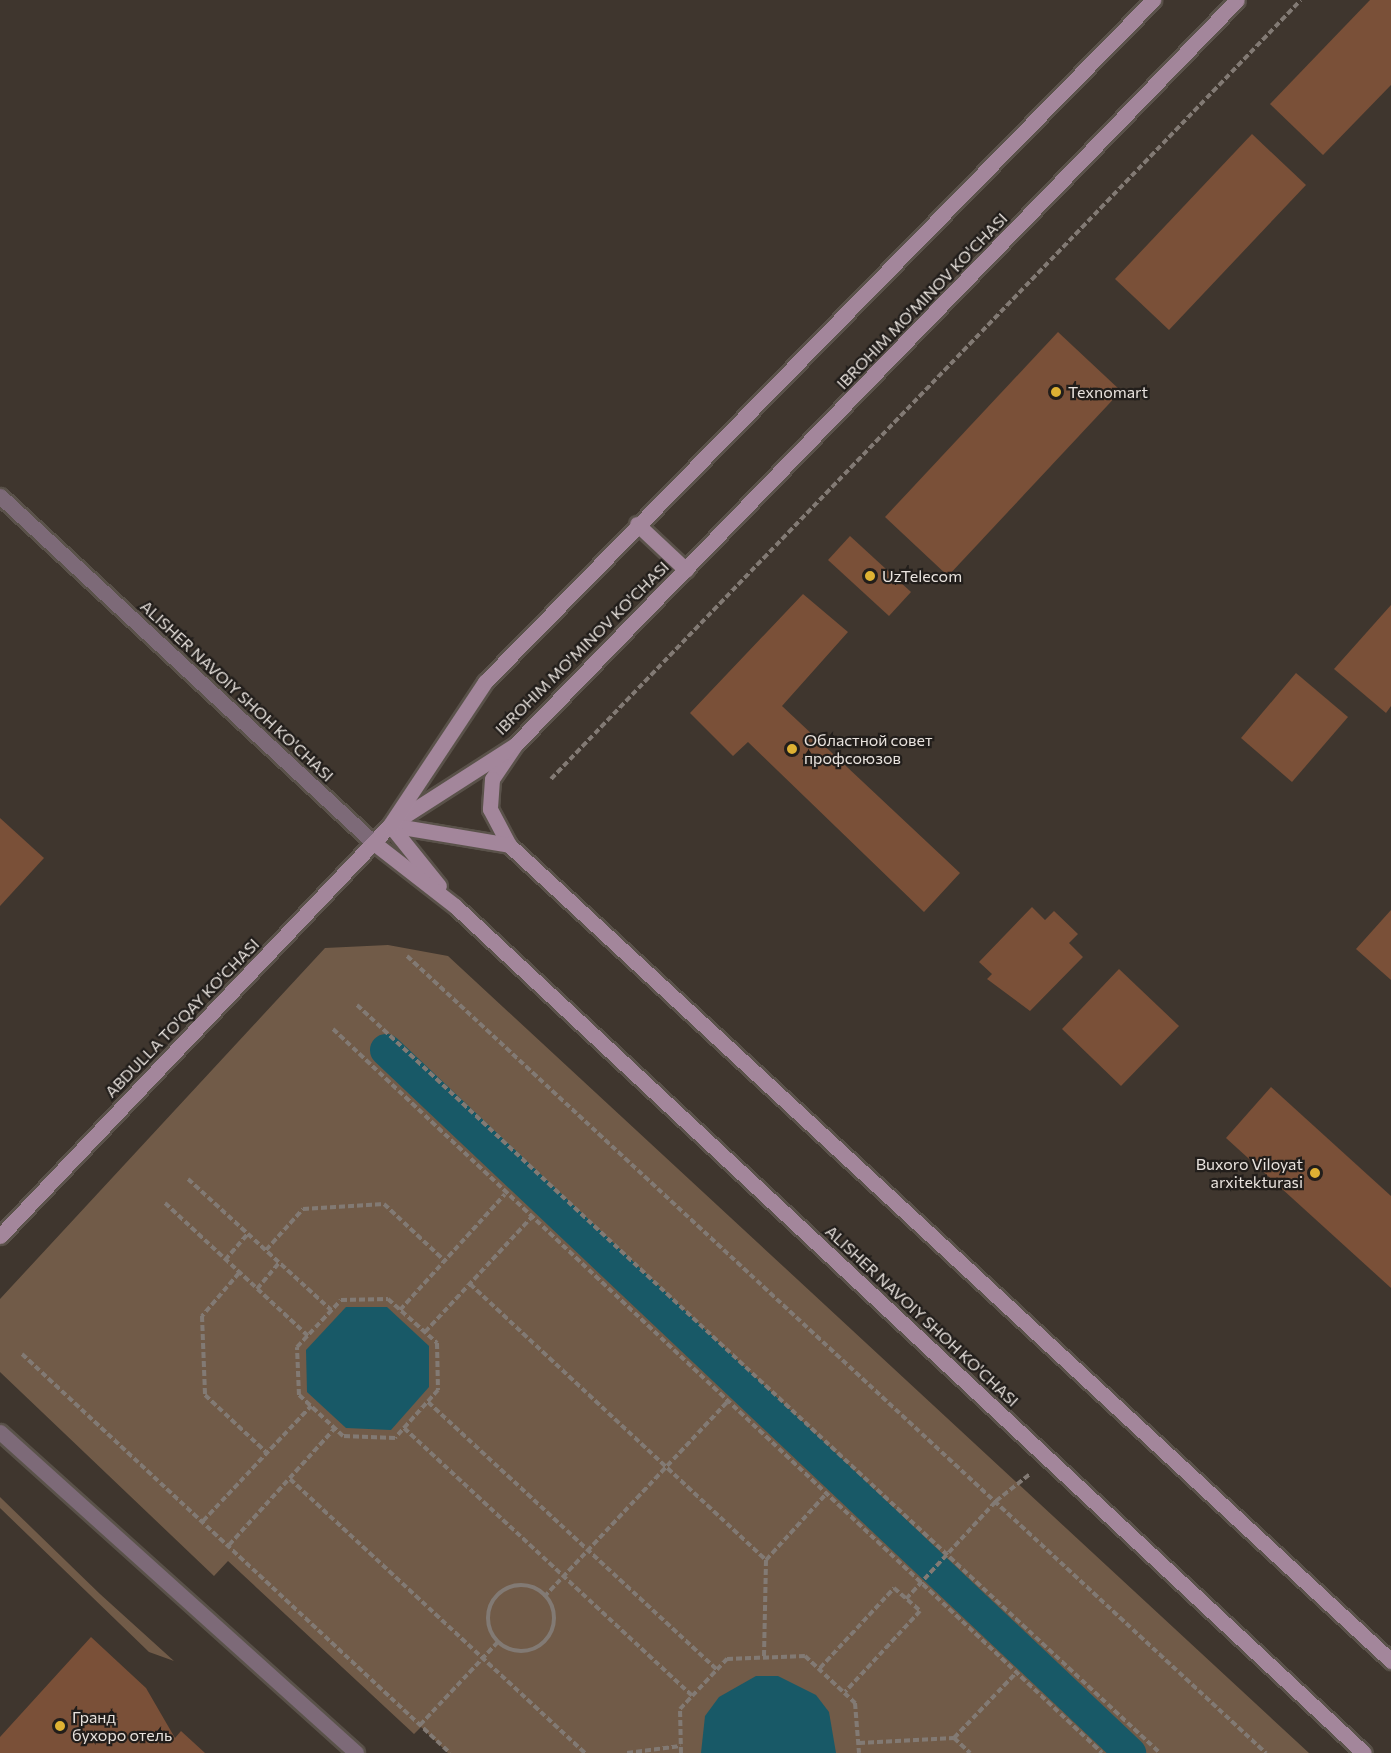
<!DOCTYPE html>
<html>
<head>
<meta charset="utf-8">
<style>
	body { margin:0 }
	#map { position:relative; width:1391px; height:1753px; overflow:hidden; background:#3f362e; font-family:Commissioner,sans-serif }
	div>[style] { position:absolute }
	.green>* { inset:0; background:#715b48 }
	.water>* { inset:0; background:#185967 }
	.canal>* { height:32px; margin:-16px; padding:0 16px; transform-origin:16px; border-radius:16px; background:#185967 }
	.building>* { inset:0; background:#7a5038 }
	.path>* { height:4px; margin-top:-2px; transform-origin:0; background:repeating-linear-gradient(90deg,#827a74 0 6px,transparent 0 9px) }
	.path>.ring { margin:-2px; padding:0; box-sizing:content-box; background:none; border:4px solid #827a74; border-radius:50% }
	.roads { filter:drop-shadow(2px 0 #5a524a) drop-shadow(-2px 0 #5a524a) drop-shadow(0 2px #5a524a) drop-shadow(0 -2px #5a524a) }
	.lane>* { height:15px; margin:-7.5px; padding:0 7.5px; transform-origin:7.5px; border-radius:7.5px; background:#7d6a78 }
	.secondary>* { height:15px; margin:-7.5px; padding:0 7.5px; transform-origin:7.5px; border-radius:7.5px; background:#a3869b }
	.dots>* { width:16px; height:16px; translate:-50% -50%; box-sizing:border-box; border:3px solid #221e1b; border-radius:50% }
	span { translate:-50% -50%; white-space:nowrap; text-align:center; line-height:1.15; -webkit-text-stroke:4.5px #221e1b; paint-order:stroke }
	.street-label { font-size:16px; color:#e9e3de }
	.poi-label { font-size:16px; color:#e9e3de }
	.left { translate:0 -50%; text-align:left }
	.right { translate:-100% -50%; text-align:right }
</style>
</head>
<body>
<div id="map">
	<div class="green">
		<div style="clip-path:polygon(388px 945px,448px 956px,1309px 1753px,448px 1753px,421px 1727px,414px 1734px,228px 1561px,214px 1576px,0 1372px,0 1299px,325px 948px)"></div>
		<div style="clip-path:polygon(0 1497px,100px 1594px,174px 1661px,149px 1652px,0 1508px)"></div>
	</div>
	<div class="water">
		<div style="clip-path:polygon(346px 1307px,387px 1307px,429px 1346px,429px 1387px,391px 1430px,346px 1428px,307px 1392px,306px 1350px)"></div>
		<div style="clip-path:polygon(756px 1676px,778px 1676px,816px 1695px,829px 1712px,836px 1753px,701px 1753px,705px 1716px,719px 1697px)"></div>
	</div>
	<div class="canal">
		<div style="left:386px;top:1050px;width:1024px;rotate:43.38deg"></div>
	</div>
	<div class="building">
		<div style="clip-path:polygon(1370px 0,1391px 0,1391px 85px,1323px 155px,1270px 104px)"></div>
		<div style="clip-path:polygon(1252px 134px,1306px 185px,1169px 330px,1115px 279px)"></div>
		<div style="clip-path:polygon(1058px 332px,1121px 391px,948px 576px,885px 517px)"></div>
		<div style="clip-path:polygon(850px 536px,911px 592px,889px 616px,828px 560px)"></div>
		<div style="clip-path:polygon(803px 594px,848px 632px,782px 706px,960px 873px,924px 912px,748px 742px,733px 756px,690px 713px)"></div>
		<div style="clip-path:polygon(1391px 605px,1391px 706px,1386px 713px,1334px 669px)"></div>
		<div style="clip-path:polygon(1296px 673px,1348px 717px,1292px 782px,1241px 738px)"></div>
		<div style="clip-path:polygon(0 818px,44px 858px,0 906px)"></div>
		<div style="clip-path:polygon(1032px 907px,1045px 920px,1054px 911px,1078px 934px,1069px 943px,1083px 957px,1030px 1011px,987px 979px,992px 974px,979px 962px)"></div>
		<div style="clip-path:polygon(1391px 910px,1391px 980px,1356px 949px)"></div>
		<div style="clip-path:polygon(1119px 969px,1179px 1026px,1121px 1086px,1062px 1029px)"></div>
		<div style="clip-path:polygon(1271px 1087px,1391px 1196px,1391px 1288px,1226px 1138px)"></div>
		<div style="clip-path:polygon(91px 1637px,146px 1688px,175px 1738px,181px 1731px,205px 1753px,0 1753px,0 1737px)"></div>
	</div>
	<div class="path">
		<div style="left:551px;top:779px;width:1081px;rotate:-46.09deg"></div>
		<div style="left:407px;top:956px;width:1172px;rotate:42.86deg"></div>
		<div style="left:357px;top:1005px;width:1097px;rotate:42.97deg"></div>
		<div style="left:333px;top:1029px;width:1056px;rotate:43.27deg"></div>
		<div style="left:188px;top:1179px;width:194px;rotate:42.5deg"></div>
		<div style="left:165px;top:1203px;width:195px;rotate:42.9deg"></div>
		<div style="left:266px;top:1250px;width:55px;rotate:-47.9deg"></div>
		<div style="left:303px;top:1209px;width:81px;rotate:-3.5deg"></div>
		<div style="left:384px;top:1204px;width:83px;rotate:43.1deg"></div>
		<div style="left:225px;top:1260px;width:35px;rotate:-49deg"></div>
		<div style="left:239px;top:1273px;width:57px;rotate:130.7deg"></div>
		<div style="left:202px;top:1316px;width:79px;rotate:87.8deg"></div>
		<div style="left:205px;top:1395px;width:83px;rotate:43.1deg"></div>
		<div style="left:470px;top:1284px;width:405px;rotate:43deg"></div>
		<div style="left:766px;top:1560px;width:97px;rotate:91.2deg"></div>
		<div style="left:257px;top:1289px;width:35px;rotate:-50deg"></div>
		<div style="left:388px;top:1299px;width:66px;rotate:41.9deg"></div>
		<div style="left:437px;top:1343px;width:47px;rotate:88.8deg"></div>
		<div style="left:438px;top:1390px;width:64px;rotate:131.9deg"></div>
		<div style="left:395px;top:1438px;width:52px;rotate:-177.8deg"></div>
		<div style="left:343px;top:1436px;width:60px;rotate:-137deg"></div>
		<div style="left:299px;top:1395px;width:48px;rotate:-92.4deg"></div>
		<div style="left:297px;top:1347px;width:64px;rotate:-46.9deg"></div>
		<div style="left:341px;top:1300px;width:47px;rotate:-1.2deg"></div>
		<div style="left:400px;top:1310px;width:156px;rotate:-47.8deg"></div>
		<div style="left:425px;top:1332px;width:156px;rotate:-47.1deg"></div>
		<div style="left:22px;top:1354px;width:585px;rotate:42.99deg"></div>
		<div style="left:428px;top:1402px;width:394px;rotate:42.8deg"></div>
		<div style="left:404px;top:1428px;width:393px;rotate:42.9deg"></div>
		<div style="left:290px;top:1479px;width:403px;rotate:42.9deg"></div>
		<div style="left:203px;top:1521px;width:158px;rotate:-46.8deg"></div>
		<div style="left:229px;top:1545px;width:158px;rotate:-47.8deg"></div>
		<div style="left:766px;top:1560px;width:89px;rotate:-47.7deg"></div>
		<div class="ring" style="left:488px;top:1585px;width:62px;height:62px"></div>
		<div style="left:544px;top:1597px;width:267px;rotate:-46.8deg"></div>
		<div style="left:906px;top:1599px;width:133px;rotate:-47.4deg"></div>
		<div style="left:996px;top:1501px;width:43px;rotate:-38.5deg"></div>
		<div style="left:820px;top:1668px;width:109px;rotate:-47.2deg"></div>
		<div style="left:894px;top:1588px;width:35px;rotate:41deg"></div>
		<div style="left:920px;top:1611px;width:110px;rotate:132.8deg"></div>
		<div style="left:420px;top:1725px;width:115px;rotate:-46.8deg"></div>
		<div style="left:954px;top:1738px;width:90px;rotate:-46.4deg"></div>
		<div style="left:859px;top:1743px;width:95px;rotate:-3deg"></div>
		<div style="left:954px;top:1738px;width:22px;rotate:43deg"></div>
		<div style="left:627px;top:1753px;width:54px;rotate:-7.4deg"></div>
		<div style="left:681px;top:1753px;width:44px;rotate:-91.3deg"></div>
		<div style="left:680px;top:1709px;width:69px;rotate:-46.8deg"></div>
		<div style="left:727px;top:1659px;width:78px;rotate:-2.2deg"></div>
		<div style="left:805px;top:1656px;width:69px;rotate:43.2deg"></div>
		<div style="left:855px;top:1703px;width:50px;rotate:85.4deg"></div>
	</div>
	<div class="roads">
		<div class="lane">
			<div style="left:0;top:496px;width:510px;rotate:42.86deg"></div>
			<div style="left:0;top:1432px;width:479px;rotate:42deg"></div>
		</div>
		<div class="secondary">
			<div style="left:637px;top:524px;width:67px;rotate:43.2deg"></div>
			<div style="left:515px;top:745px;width:41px;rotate:124.1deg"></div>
			<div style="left:492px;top:779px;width:30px;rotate:94deg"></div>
			<div style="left:490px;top:809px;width:41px;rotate:62.2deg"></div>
			<div style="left:509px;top:845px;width:1202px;rotate:42.77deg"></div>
			<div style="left:395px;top:822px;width:143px;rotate:-32.7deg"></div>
			<div style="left:515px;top:745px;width:1037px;rotate:-45.9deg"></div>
			<div style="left:390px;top:825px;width:121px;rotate:9.5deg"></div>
			<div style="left:390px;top:825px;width:78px;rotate:51.2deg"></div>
			<div style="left:374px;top:843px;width:103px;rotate:37.9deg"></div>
			<div style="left:455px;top:906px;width:1242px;rotate:42.98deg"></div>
			<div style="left:0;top:1236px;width:567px;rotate:-46.5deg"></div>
			<div style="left:390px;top:825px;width:172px;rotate:-56.4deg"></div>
			<div style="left:485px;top:682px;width:955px;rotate:-45.59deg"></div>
		</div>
	</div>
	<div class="dots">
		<div style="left:1056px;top:392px;background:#deb133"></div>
		<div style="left:870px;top:576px;background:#deb133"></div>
		<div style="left:792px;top:749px;background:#deb133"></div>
		<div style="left:1315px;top:1173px;background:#deb133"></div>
		<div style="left:60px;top:1726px;background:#deb133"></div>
	</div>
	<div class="street-label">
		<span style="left:922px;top:301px;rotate:-46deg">IBROHIM MO'MINOV KO'CHASI</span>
		<span style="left:582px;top:648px;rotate:-45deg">IBROHIM MO'MINOV KO'CHASI</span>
		<span style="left:237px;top:691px;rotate:43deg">ALISHER NAVOIY SHOH KO'CHASI</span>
		<span style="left:182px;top:1018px;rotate:-46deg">ABDULLA TO'QAY KO'CHASI</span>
		<span style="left:922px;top:1316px;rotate:43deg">ALISHER NAVOIY SHOH KO'CHASI</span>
	</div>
	<div class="poi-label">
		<span class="left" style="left:1068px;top:392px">Texnomart</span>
		<span class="left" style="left:882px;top:576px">UzTelecom</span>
		<span class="left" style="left:804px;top:749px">Областной совет<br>профсоюзов</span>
		<span class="right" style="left:1303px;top:1173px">Buxoro Viloyat<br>arxitekturasi</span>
		<span class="left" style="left:72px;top:1726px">Гранд<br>бухоро отель</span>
	</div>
</div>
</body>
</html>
